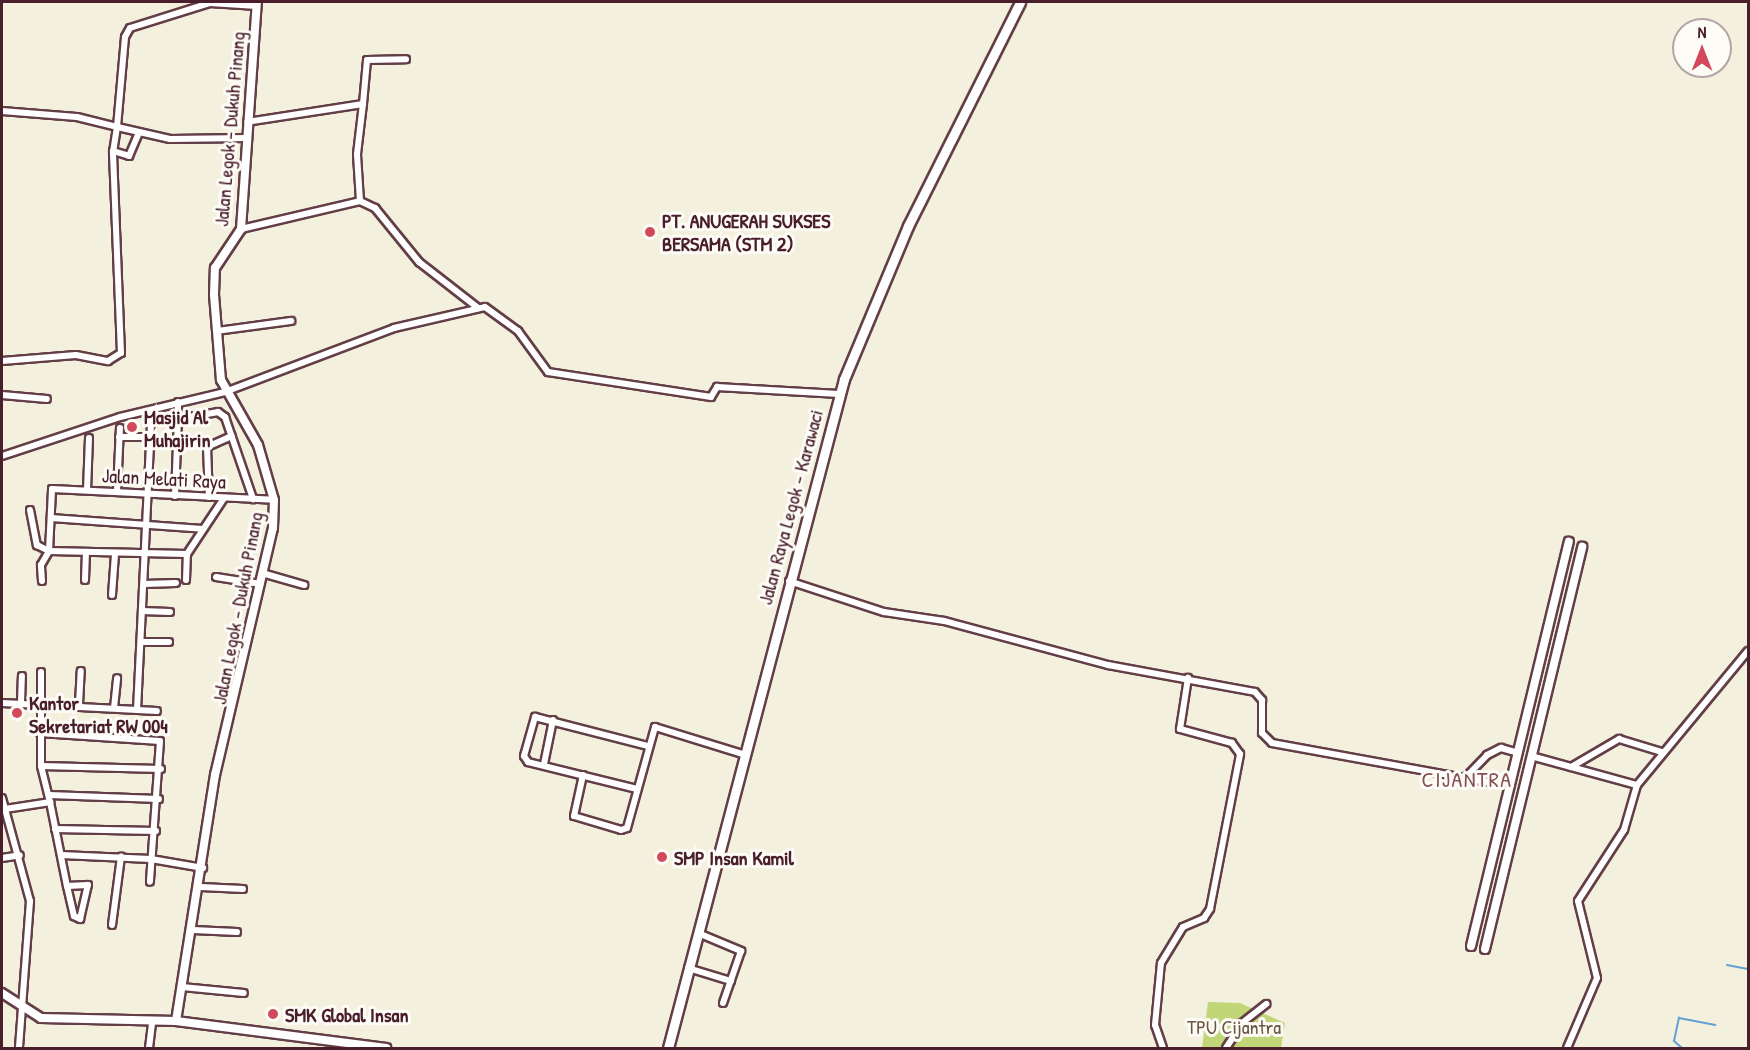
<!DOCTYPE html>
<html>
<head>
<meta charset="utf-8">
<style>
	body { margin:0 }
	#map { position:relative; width:1750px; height:1050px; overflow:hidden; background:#f3f0de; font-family:"Patrick Hand",sans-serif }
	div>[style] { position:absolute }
	.green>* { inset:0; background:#c1d579 }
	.stream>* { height:2px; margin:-1px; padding:0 1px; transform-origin:1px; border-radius:1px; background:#62a0d4 }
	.roads { filter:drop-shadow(2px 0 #633e46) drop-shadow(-2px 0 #633e46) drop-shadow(0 2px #633e46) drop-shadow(0 -2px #633e46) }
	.street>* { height:6px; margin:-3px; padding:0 3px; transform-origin:3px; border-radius:3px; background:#fff }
	.secondary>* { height:8px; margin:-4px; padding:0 4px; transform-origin:4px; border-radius:4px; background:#fff }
	.primary>* { height:9px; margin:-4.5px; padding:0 4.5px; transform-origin:4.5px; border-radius:4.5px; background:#fff }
	.dots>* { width:16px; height:16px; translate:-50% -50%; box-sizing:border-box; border:3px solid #fdfcf7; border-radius:50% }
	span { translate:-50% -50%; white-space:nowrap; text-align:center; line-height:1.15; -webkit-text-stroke:6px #fdfcf7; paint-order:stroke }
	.street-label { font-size:20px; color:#4a1f2b }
	.poi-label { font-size:20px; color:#4a1f2b; font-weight:700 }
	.left { translate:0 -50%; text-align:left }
	.park-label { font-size:20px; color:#6e5642 }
	.quarter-label { font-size:22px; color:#865054; letter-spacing:1.5px }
	.frame { position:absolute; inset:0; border:3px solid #4a1f2b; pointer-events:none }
	.north { position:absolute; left:1672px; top:18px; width:60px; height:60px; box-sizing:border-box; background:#fdfcf7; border:2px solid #b5a4a5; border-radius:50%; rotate:0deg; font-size:16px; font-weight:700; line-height:24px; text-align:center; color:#4a1f2b }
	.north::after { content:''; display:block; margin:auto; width:21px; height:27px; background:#d1495b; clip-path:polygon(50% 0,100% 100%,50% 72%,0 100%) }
</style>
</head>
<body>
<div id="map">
	<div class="green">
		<div style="clip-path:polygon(1208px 1002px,1240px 1003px,1285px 1023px,1281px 1048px,1202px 1048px)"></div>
	</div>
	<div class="stream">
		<div style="left:1727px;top:965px;width:21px;rotate:11deg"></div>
		<div style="left:1682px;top:1048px;width:11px;rotate:-139deg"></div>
		<div style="left:1674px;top:1041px;width:24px;rotate:-78deg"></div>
		<div style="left:1679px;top:1018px;width:37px;rotate:11deg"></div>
	</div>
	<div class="roads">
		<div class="street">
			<div style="left:363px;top:104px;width:44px;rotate:-84.8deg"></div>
			<div style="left:367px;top:60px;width:39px;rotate:-1deg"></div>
			<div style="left:2px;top:111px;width:75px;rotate:4.6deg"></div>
			<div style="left:77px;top:117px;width:41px;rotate:14deg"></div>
			<div style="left:117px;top:127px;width:24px;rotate:99deg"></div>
			<div style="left:113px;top:151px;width:17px;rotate:17deg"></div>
			<div style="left:129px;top:156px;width:25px;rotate:-67deg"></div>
			<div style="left:248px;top:138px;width:78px;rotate:179.3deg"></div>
			<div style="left:170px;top:139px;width:54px;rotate:-167.2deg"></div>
			<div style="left:117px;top:127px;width:90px;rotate:-84.9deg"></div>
			<div style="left:125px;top:37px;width:10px;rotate:-61deg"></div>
			<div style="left:130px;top:28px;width:84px;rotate:-17.4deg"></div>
			<div style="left:210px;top:3px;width:47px;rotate:3.7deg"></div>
			<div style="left:360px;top:201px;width:17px;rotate:25deg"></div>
			<div style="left:375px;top:208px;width:70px;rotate:50.8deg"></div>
			<div style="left:419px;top:262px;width:75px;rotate:37.9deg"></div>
			<div style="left:241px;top:229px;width:122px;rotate:-13.2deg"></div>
			<div style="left:360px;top:201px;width:47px;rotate:-93.7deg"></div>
			<div style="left:357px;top:154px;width:50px;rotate:-83.2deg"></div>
			<div style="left:363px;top:104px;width:117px;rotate:171.2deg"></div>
			<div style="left:217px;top:331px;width:75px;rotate:-7.7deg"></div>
			<div style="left:2px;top:361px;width:74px;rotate:-4.6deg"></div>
			<div style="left:76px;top:355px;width:33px;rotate:11deg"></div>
			<div style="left:108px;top:361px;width:15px;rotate:-32deg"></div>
			<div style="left:121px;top:353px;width:202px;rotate:-92.3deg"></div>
			<div style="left:2px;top:395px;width:45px;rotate:5.1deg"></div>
			<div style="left:178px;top:402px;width:17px;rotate:90deg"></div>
			<div style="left:119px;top:437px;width:31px"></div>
			<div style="left:2px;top:456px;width:124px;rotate:-18.3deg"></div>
			<div style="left:120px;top:417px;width:108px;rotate:-13.4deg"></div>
			<div style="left:225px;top:392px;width:181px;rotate:-20.7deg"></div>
			<div style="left:394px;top:328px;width:93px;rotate:-13deg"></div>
			<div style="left:485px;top:307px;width:41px;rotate:36deg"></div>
			<div style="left:518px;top:331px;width:51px;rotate:53.8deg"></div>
			<div style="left:548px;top:372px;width:165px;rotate:8.7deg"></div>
			<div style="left:711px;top:397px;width:12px;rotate:-59deg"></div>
			<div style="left:717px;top:387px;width:122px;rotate:3.3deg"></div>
			<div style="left:87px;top:490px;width:52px;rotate:-87.8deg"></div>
			<div style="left:117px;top:491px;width:63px;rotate:-87.3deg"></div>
			<div style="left:175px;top:496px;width:77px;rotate:-87.8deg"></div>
			<div style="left:178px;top:419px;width:41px;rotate:-9.9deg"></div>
			<div style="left:218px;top:412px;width:9px;rotate:36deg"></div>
			<div style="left:225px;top:417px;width:87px;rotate:71.1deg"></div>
			<div style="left:209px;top:497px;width:50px;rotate:-92.3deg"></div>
			<div style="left:207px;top:447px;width:27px;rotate:-24deg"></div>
			<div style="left:30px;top:510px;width:36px;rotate:79deg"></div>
			<div style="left:37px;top:545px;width:13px;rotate:27deg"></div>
			<div style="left:49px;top:551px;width:62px;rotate:-87.2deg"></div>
			<div style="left:52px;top:489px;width:222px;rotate:2.8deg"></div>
			<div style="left:51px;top:518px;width:152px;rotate:4.1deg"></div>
			<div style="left:262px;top:573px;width:44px;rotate:15.9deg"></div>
			<div style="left:216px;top:577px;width:45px;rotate:9deg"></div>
			<div style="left:85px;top:580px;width:27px;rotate:-88deg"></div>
			<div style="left:186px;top:580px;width:26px;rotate:-88deg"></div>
			<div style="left:42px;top:581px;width:16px;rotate:-94deg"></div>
			<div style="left:41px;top:565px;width:16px;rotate:-60deg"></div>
			<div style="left:49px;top:551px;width:138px;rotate:1.2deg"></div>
			<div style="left:187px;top:554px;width:67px;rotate:-56.5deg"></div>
			<div style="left:789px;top:581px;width:100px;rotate:18.1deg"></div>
			<div style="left:884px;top:612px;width:61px;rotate:8.5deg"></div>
			<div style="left:944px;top:621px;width:170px;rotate:15deg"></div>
			<div style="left:1108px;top:665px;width:149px;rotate:10.4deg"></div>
			<div style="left:1255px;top:692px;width:11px;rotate:49deg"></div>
			<div style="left:1262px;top:700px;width:33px;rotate:90deg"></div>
			<div style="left:1262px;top:733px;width:14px;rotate:45deg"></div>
			<div style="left:1272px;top:743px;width:219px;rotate:10.3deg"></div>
			<div style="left:144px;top:584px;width:32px;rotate:-2deg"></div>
			<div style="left:112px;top:595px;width:41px;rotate:-85.8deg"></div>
			<div style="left:142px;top:611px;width:28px;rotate:2deg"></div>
			<div style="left:141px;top:642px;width:28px"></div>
			<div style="left:41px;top:672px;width:94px;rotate:90deg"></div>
			<div style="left:41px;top:766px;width:37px;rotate:76deg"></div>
			<div style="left:50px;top:802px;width:86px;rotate:78.6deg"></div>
			<div style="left:67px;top:886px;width:31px;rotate:77deg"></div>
			<div style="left:74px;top:916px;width:7px;rotate:27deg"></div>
			<div style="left:80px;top:919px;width:35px;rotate:-77deg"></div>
			<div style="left:88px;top:885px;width:21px;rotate:177deg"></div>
			<div style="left:21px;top:702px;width:26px;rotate:-88deg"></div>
			<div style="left:2px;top:703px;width:155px;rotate:3deg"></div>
			<div style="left:79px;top:704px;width:33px;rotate:-87deg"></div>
			<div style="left:114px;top:708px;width:30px;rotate:-84deg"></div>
			<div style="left:137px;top:710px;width:291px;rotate:-87.2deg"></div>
			<div style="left:40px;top:733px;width:120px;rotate:3.8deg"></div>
			<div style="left:160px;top:741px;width:141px;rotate:94.1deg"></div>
			<div style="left:1531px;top:756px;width:110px;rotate:15.3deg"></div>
			<div style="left:544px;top:764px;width:45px;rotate:-78.4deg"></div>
			<div style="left:41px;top:766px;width:120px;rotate:1.4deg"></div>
			<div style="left:1571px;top:767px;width:56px;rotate:-30.3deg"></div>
			<div style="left:1619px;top:739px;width:45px;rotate:16.8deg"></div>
			<div style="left:583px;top:775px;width:42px;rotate:102.4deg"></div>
			<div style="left:574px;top:816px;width:49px;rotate:16.6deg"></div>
			<div style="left:621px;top:830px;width:6px;rotate:-18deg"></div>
			<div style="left:627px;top:828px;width:105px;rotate:-74.5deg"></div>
			<div style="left:655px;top:727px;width:92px;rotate:17.1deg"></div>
			<div style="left:1465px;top:778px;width:32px;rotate:-46deg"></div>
			<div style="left:1487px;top:755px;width:16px;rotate:-27deg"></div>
			<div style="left:1501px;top:748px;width:18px;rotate:16deg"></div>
			<div style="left:637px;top:789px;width:112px;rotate:-166.1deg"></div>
			<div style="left:528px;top:762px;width:7px;rotate:-124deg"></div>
			<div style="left:524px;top:756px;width:41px;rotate:-74.2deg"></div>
			<div style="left:535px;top:717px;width:117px;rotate:14.4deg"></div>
			<div style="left:49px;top:795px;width:110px;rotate:2.1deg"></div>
			<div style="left:2px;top:798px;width:107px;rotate:74.8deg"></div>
			<div style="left:30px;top:901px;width:147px;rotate:94.3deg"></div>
			<div style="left:5px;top:809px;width:46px;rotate:-8.8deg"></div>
			<div style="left:55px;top:829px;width:101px;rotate:1.1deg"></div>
			<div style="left:61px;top:855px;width:90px;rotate:2.5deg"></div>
			<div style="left:151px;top:859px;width:53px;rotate:9.8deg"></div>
			<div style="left:2px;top:858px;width:18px;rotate:-9deg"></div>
			<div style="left:201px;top:887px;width:42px;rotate:2.7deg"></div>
			<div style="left:112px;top:925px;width:69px;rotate:-82.5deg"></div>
			<div style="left:193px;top:930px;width:44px;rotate:2.6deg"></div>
			<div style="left:698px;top:933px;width:47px;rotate:22.7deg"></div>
			<div style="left:741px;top:951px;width:55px;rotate:109.1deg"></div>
			<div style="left:688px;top:968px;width:45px;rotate:16.8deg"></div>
			<div style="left:182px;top:987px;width:62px;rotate:5.5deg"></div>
			<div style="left:149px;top:1048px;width:26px;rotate:-83deg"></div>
			<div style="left:1163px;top:1048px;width:24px;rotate:-109deg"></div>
			<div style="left:1155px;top:1025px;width:62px;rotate:-84.5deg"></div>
			<div style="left:1161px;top:963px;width:42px;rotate:-58.6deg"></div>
			<div style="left:1183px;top:927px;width:23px;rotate:-23deg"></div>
			<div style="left:1204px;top:918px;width:11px;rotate:-56deg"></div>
			<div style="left:1210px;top:909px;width:158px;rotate:-79deg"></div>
			<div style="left:1240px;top:754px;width:14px;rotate:-126deg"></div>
			<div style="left:1232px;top:743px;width:54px;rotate:-164.9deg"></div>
			<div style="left:1180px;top:729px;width:52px;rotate:-81.1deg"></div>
			<div style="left:1226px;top:1048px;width:30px;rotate:-57deg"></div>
			<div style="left:1242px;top:1023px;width:31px;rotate:-38deg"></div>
			<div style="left:1567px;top:1048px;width:76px;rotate:-66.8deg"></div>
			<div style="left:1597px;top:978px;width:79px;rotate:-103.9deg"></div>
			<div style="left:1578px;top:901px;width:85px;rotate:-57.1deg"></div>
			<div style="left:1624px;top:830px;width:47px;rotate:-73.9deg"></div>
			<div style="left:1637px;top:785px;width:174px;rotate:-50.4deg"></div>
		</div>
		<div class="secondary">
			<div style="left:1471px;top:946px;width:416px;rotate:-76.4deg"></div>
			<div style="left:1485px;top:949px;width:414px;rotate:-76.4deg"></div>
			<div style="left:2px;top:993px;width:46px;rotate:32.7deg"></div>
			<div style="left:41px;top:1018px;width:135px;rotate:1.3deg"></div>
			<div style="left:176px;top:1021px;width:212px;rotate:7.3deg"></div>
			<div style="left:176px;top:1021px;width:249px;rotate:-81deg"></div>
			<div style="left:215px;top:775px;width:254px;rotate:-76.8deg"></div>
			<div style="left:273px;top:528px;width:28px;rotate:-88deg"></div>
			<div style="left:274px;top:500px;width:57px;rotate:-106.2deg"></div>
			<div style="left:258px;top:445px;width:75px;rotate:-119.6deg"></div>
			<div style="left:221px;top:380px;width:86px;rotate:-94.7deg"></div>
			<div style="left:214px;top:294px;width:26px;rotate:-88deg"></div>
			<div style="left:215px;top:268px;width:47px;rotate:-56.3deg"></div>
			<div style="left:241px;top:229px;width:228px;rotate:-86deg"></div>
		</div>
		<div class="primary">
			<div style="left:668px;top:1048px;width:692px;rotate:-75.26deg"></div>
			<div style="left:844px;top:379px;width:166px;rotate:-67.3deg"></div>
			<div style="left:908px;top:226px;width:250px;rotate:-63.4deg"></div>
		</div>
	</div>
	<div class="dots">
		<div style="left:650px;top:232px;background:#d1495b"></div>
		<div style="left:132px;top:427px;background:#d1495b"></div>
		<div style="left:17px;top:713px;background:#d1495b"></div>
		<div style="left:662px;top:857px;background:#d1495b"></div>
		<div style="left:273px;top:1014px;background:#d1495b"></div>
	</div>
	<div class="street-label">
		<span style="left:229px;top:129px;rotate:-85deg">Jalan Legok - Dukuh Pinang</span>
		<span style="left:164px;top:478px;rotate:3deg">Jalan Melati Raya</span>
		<span style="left:790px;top:507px;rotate:-75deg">Jalan Raya Legok - Karawaci</span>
		<span style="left:237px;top:608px;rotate:-79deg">Jalan Legok - Dukuh Pinang</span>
	</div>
	<div class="poi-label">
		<span class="left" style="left:662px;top:232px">PT. ANUGERAH SUKSES<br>BERSAMA (STM 2)</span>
		<span class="left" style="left:144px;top:428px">Masjid Al<br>Muhajirin</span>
		<span class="left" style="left:29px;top:714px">Kantor<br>Sekretariat RW 004</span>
		<span class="left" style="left:674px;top:857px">SMP Insan Kamil</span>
		<span class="left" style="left:285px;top:1014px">SMK Global Insan</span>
	</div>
	<div class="park-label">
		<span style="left:1234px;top:1026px">TPU Cijantra</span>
	</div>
	<div class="quarter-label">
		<span style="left:1467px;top:780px">CIJANTRA</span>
	</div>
	<div class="frame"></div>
	<div class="north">N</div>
</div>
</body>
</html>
